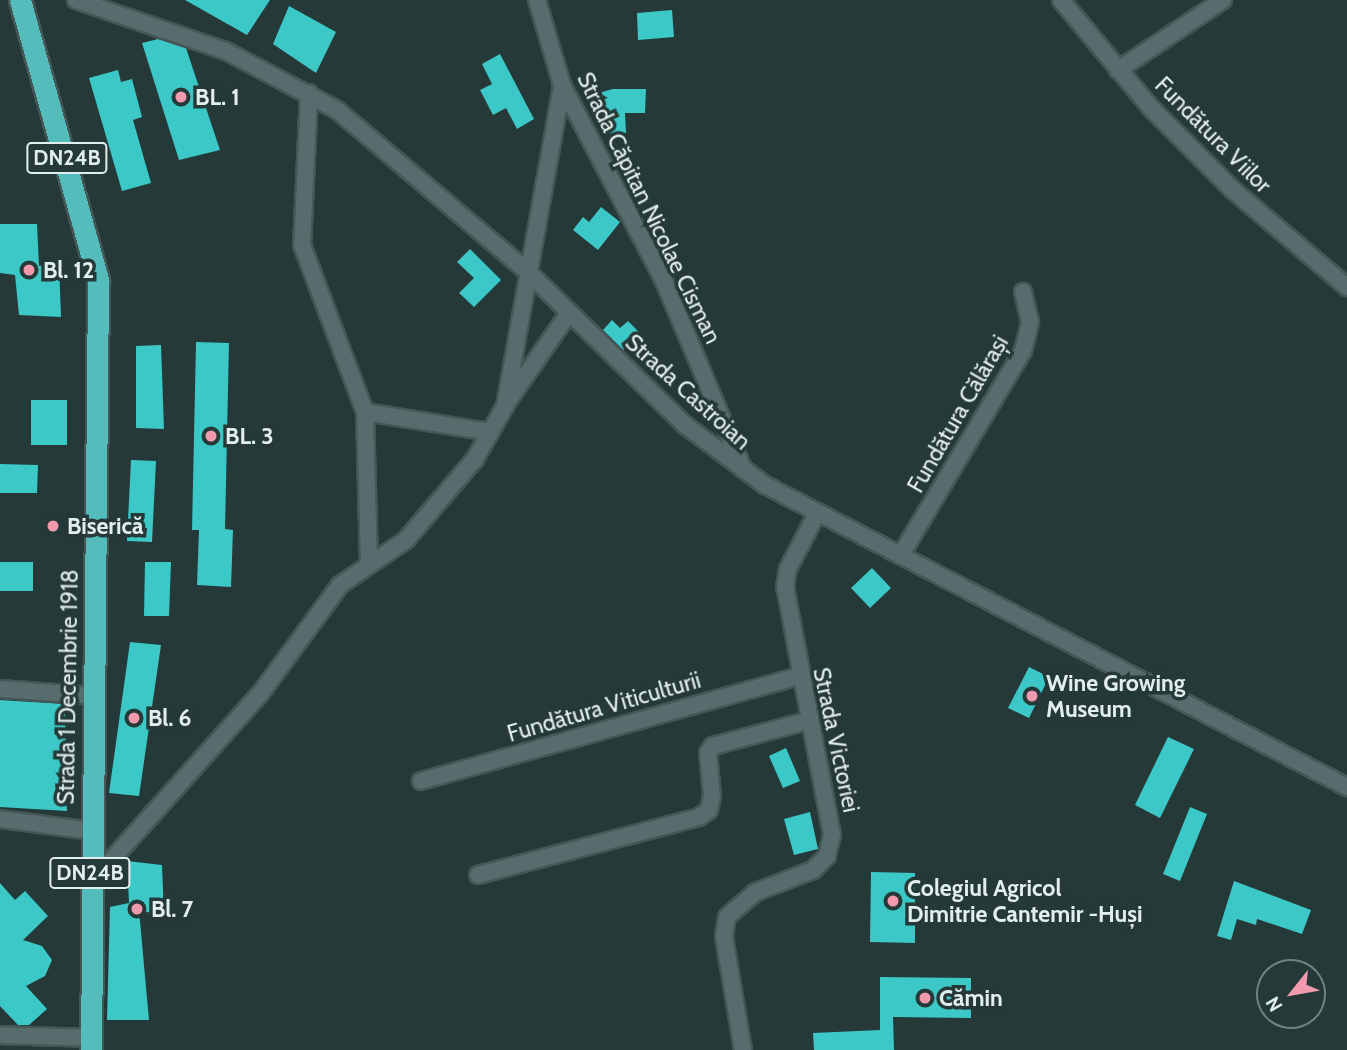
<!DOCTYPE html>
<html>
<head>
<meta charset="utf-8">
<style>
	body { margin:0 }
	#map { position:relative; width:1347px; height:1050px; overflow:hidden; background:#253938; font-family:Cabin,sans-serif }
	div>[style] { position:absolute }
	.building>* { inset:0; background:#3cc8c7 }
	.roads { filter:drop-shadow(2px 0 #455656) drop-shadow(-2px 0 #455656) drop-shadow(0 2px #455656) drop-shadow(0 -2px #455656) }
	.minor>* { height:16px; margin:-8px; padding:0 8px; transform-origin:8px; border-radius:8px; background:#576c6c }
	.highway>* { height:21px; margin:-10.5px; padding:0 10.5px; transform-origin:10.5px; border-radius:10.5px; background:#54bdbb }
	.dots>* { width:19px; height:19px; translate:-50% -50%; box-sizing:border-box; border:4px solid #253938; border-radius:50% }
	span { translate:-50% -50%; white-space:nowrap; text-align:center; line-height:1.15; -webkit-text-stroke:7px #253938; paint-order:stroke }
	.shield-label span { padding:2px 5px; background:#253938; border:2px solid; border-radius:5px; -webkit-text-stroke-width:0 }
	.shield-label { font-size:21px; color:#e3efee; font-weight:700 }
	.poi-label { font-size:23px; color:#e3efee; font-weight:700 }
	.left { translate:0 -50%; text-align:left }
	.street-label { font-size:23px; color:#e3efee }
	.north { position:absolute; left:1256px; top:959px; width:70px; height:70px; box-sizing:border-box; background:#253938; border:2px solid #718281; border-radius:50%; rotate:239deg; font-size:19px; font-weight:700; line-height:28px; text-align:center; color:#e3efee }
	.north::after { content:''; display:block; margin:auto; width:24px; height:32px; background:#f29aad; clip-path:polygon(50% 0,100% 100%,50% 72%,0 100%) }
</style>
</head>
<body>
<div id="map">
	<div class="building">
		<div style="clip-path:polygon(185px 0,270px 0,247px 35px)"></div>
		<div style="clip-path:polygon(289px 6px,336px 32px,316px 73px,273px 44px)"></div>
		<div style="clip-path:polygon(672px 10px,674px 37px,638px 40px,637px 13px)"></div>
		<div style="clip-path:polygon(158px 39px,186px 48px,220px 150px,179px 160px,142px 43px)"></div>
		<div style="clip-path:polygon(500px 54px,534px 119px,517px 129px,506px 108px,493px 115px,480px 90px,492px 84px,482px 64px)"></div>
		<div style="clip-path:polygon(118px 70px,121px 82px,132px 79px,142px 117px,133px 120px,151px 183px,122px 191px,89px 78px)"></div>
		<div style="clip-path:polygon(613px 89px,646px 89px,645px 113px,625px 113px,626px 133px,601px 134px,602px 92px)"></div>
		<div style="clip-path:polygon(601px 207px,620px 222px,598px 250px,573px 230px,583px 217px,589px 222px)"></div>
		<div style="clip-path:polygon(0 224px,37px 224px,39px 266px,59px 263px,61px 317px,19px 315px,15px 275px,0 273px)"></div>
		<div style="clip-path:polygon(470px 249px,501px 280px,474px 307px,459px 293px,474px 278px,457px 262px)"></div>
		<div style="clip-path:polygon(612px 320px,620px 328px,628px 321px,640px 333px,623px 350px,603px 330px)"></div>
		<div style="clip-path:polygon(196px 342px,229px 343px,225px 529px,233px 530px,231px 587px,197px 585px,199px 530px,192px 530px)"></div>
		<div style="clip-path:polygon(161px 345px,164px 429px,136px 428px,136px 346px)"></div>
		<div style="clip-path:polygon(31px 400px,67px 400px,67px 445px,31px 445px)"></div>
		<div style="clip-path:polygon(131px 460px,156px 461px,152px 542px,127px 541px)"></div>
		<div style="clip-path:polygon(0 464px,38px 465px,37px 493px,0 493px)"></div>
		<div style="clip-path:polygon(0 562px,33px 562px,33px 591px,0 591px)"></div>
		<div style="clip-path:polygon(145px 562px,171px 562px,169px 616px,144px 616px)"></div>
		<div style="clip-path:polygon(872px 568px,891px 588px,870px 608px,851px 588px)"></div>
		<div style="clip-path:polygon(130px 642px,161px 645px,139px 796px,109px 793px)"></div>
		<div style="clip-path:polygon(1029px 667px,1049px 677px,1029px 718px,1008px 708px)"></div>
		<div style="clip-path:polygon(0 700px,65px 704px,67px 811px,0 807px)"></div>
		<div style="clip-path:polygon(1168px 737px,1194px 749px,1160px 818px,1135px 805px)"></div>
		<div style="clip-path:polygon(786px 748px,800px 781px,783px 788px,769px 756px)"></div>
		<div style="clip-path:polygon(1190px 807px,1207px 814px,1180px 881px,1163px 874px)"></div>
		<div style="clip-path:polygon(810px 812px,818px 849px,794px 855px,784px 819px)"></div>
		<div style="clip-path:polygon(127px 861px,162px 865px,164px 916px,139px 910px,149px 1020px,107px 1020px,110px 907px,129px 903px)"></div>
		<div style="clip-path:polygon(871px 872px,915px 873px,915px 943px,870px 942px)"></div>
		<div style="clip-path:polygon(1234px 881px,1311px 910px,1302px 934px,1257px 919px,1256px 925px,1237px 919px,1231px 940px,1217px 936px)"></div>
		<div style="clip-path:polygon(0 883px,15px 900px,25px 891px,48px 916px,23px 940px,42px 946px,52px 960px,45px 976px,26px 986px,47px 1009px,29px 1025px,18px 1025px,0 1006px)"></div>
		<div style="clip-path:polygon(880px 977px,971px 978px,971px 1018px,893px 1017px,894px 1050px,814px 1050px,813px 1033px,880px 1030px)"></div>
	</div>
	<div class="roads">
		<div class="minor">
			<div style="left:76px;top:0;width:158px;rotate:18.8deg"></div>
			<div style="left:226px;top:51px;width:126px;rotate:28deg"></div>
			<div style="left:337px;top:110px;width:249px;rotate:40.3deg"></div>
			<div style="left:527px;top:271px;width:221px;rotate:44.3deg"></div>
			<div style="left:685px;top:425px;width:100px;rotate:36.9deg"></div>
			<div style="left:765px;top:485px;width:656px;rotate:27.42deg"></div>
			<div style="left:537px;top:0;width:89px;rotate:73.6deg"></div>
			<div style="left:562px;top:85px;width:221px;rotate:62.5deg"></div>
			<div style="left:664px;top:281px;width:204px;rotate:67.2deg"></div>
			<div style="left:1061px;top:0;width:139px;rotate:50.2deg"></div>
			<div style="left:1150px;top:107px;width:117px;rotate:45deg"></div>
			<div style="left:1233px;top:190px;width:150px;rotate:40.4deg"></div>
			<div style="left:1118px;top:70px;width:126px;rotate:-33.7deg"></div>
			<div style="left:309px;top:93px;width:152px;rotate:92.6deg"></div>
			<div style="left:302px;top:245px;width:178px;rotate:69.3deg"></div>
			<div style="left:365px;top:412px;width:153px;rotate:88.5deg"></div>
			<div style="left:508px;top:401px;width:107px;rotate:-55.3deg"></div>
			<div style="left:365px;top:412px;width:127px;rotate:9.1deg"></div>
			<div style="left:902px;top:553px;width:235px;rotate:-59.1deg"></div>
			<div style="left:1023px;top:351px;width:30px;rotate:-76deg"></div>
			<div style="left:1030px;top:322px;width:31px;rotate:-103deg"></div>
			<div style="left:0;top:689px;width:95px;rotate:4.2deg"></div>
			<div style="left:421px;top:781px;width:392px;rotate:-15.5deg"></div>
			<div style="left:0;top:819px;width:93px;rotate:7.4deg"></div>
			<div style="left:478px;top:875px;width:228px;rotate:-14.7deg"></div>
			<div style="left:699px;top:817px;width:12px;rotate:-35deg"></div>
			<div style="left:709px;top:810px;width:14px;rotate:-78deg"></div>
			<div style="left:712px;top:796px;width:43px;rotate:-95.3deg"></div>
			<div style="left:708px;top:753px;width:9px;rotate:-54deg"></div>
			<div style="left:713px;top:746px;width:97px;rotate:-14.9deg"></div>
			<div style="left:90px;top:884px;width:255px;rotate:-48.2deg"></div>
			<div style="left:260px;top:694px;width:135px;rotate:-53.7deg"></div>
			<div style="left:340px;top:585px;width:80px;rotate:-34.3deg"></div>
			<div style="left:406px;top:540px;width:106px;rotate:-49.6deg"></div>
			<div style="left:475px;top:459px;width:61px;rotate:-60.5deg"></div>
			<div style="left:505px;top:406px;width:326px;rotate:-79.9deg"></div>
			<div style="left:0;top:1035px;width:92px;rotate:1.9deg"></div>
			<div style="left:743px;top:1050px;width:116px;rotate:-99.5deg"></div>
			<div style="left:724px;top:936px;width:19px;rotate:-81deg"></div>
			<div style="left:727px;top:917px;width:38px;rotate:-41deg"></div>
			<div style="left:756px;top:892px;width:61px;rotate:-21.1deg"></div>
			<div style="left:813px;top:870px;width:20px;rotate:-45deg"></div>
			<div style="left:827px;top:856px;width:22px;rotate:-77deg"></div>
			<div style="left:832px;top:835px;width:252px;rotate:-100.7deg"></div>
			<div style="left:785px;top:587px;width:18px;rotate:-81deg"></div>
			<div style="left:788px;top:569px;width:63px;rotate:-62.6deg"></div>
		</div>
		<div class="highway">
			<div style="left:20px;top:0;width:291px;rotate:74.4deg"></div>
			<div style="left:98px;top:280px;width:770px;rotate:90.52deg"></div>
		</div>
	</div>
	<div class="dots">
		<div style="left:181px;top:97px;background:#f29aad"></div>
		<div style="left:29px;top:270px;background:#f29aad"></div>
		<div style="left:211px;top:436px;background:#f29aad"></div>
		<div style="left:53px;top:526px;background:#f29aad"></div>
		<div style="left:1032px;top:696px;background:#f29aad"></div>
		<div style="left:134px;top:718px;background:#f29aad"></div>
		<div style="left:893px;top:901px;background:#f29aad"></div>
		<div style="left:137px;top:909px;background:#f29aad"></div>
		<div style="left:925px;top:998px;background:#f29aad"></div>
	</div>
	<div class="shield-label">
		<span style="left:67px;top:158px">DN24B</span>
		<span style="left:90px;top:873px">DN24B</span>
	</div>
	<div class="poi-label">
		<span class="left" style="left:195px;top:97px">BL. 1</span>
		<span class="left" style="left:43px;top:270px">Bl. 12</span>
		<span class="left" style="left:225px;top:436px">BL. 3</span>
		<span class="left" style="left:67px;top:526px">Biserică</span>
		<span class="left" style="left:1046px;top:696px">Wine Growing<br>Museum</span>
		<span class="left" style="left:148px;top:718px">Bl. 6</span>
		<span class="left" style="left:907px;top:901px">Colegiul Agricol<br>Dimitrie Cantemir -Huși</span>
		<span class="left" style="left:151px;top:909px">Bl. 7</span>
		<span class="left" style="left:939px;top:998px">Cămin</span>
	</div>
	<div class="street-label">
		<span style="left:1213px;top:135px;rotate:45deg">Fundătura Viilor</span>
		<span style="left:649px;top:208px;rotate:64deg">Strada Căpitan Nicolae Cisman</span>
		<span style="left:688px;top:392px;rotate:42deg">Strada Castroian</span>
		<span style="left:958px;top:414px;rotate:-60deg">Fundătura Călărași</span>
		<span style="left:68px;top:687px;rotate:-89deg">Strada 1 Decembrie 1918</span>
		<span style="left:604px;top:707px;rotate:-16deg">Fundătura Viticulturii</span>
		<span style="left:836px;top:740px;rotate:78deg">Strada Victoriei</span>
	</div>
	<div class="north">N</div>
</div>
</body>
</html>
